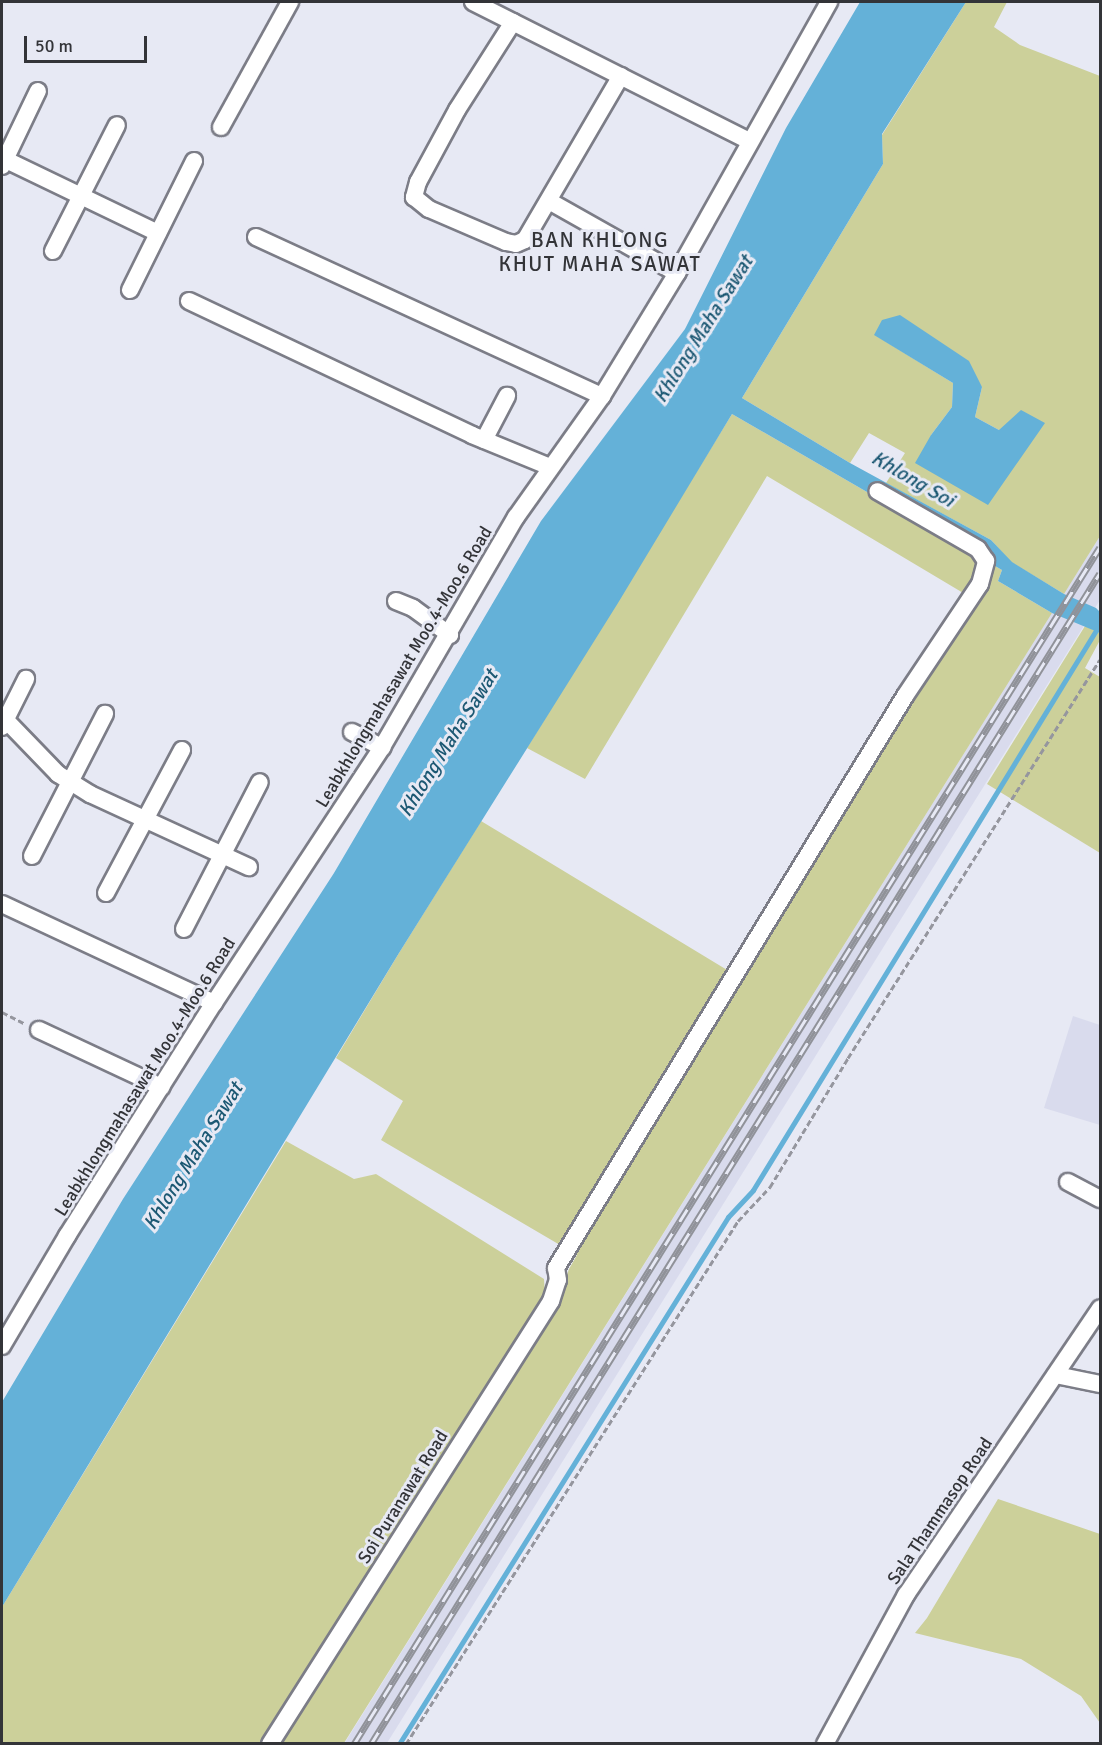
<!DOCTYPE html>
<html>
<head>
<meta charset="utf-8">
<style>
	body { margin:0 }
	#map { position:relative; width:1102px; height:1745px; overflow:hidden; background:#e7e9f4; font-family:Signika,sans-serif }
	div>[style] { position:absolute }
	.built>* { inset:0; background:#d9dbed }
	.green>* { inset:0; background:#ccd09a }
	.water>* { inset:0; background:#64b1d8 }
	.stream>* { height:5px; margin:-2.5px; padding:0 2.5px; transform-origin:2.5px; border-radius:2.5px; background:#64b1d8 }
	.path>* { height:3px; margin-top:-1.5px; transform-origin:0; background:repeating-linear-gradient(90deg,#95969e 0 6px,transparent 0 9px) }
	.roads { filter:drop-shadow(2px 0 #7c7d87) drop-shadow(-2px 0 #7c7d87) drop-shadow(0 2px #7c7d87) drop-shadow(0 -2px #7c7d87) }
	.minor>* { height:16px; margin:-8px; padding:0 8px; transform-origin:8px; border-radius:8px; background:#fff }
	.rail>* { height:7px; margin-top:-3.5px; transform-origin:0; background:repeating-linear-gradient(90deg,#e7e9f4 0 14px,#909299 0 28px); box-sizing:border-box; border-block:2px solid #909299 }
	span { translate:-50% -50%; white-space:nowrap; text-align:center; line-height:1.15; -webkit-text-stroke:6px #e7e9f4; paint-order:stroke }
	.street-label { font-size:18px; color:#333438 }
	.water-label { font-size:20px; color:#1c5873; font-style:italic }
	.quarter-label { font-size:21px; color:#333438; letter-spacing:1.5px }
	.frame { position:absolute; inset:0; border:3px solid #333438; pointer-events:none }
	.scale { position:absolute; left:24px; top:36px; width:123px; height:27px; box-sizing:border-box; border:3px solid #333438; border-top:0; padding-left:8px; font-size:18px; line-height:21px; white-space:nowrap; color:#333438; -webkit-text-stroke:4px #e7e9f4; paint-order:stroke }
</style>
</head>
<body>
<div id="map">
	<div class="built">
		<div style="clip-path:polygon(1100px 536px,1100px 600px,387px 1743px,344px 1744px)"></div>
		<div style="clip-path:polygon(1073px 1016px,1100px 1025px,1100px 1125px,1044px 1108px)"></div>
	</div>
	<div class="green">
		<div style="clip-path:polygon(evenodd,966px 2px,1007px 2px,994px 27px,1020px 45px,1100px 76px,1100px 536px,1064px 594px,1011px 562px,991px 540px,886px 483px,905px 453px,869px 433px,850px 463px,742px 398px,883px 164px,882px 135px,966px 2px,875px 335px,982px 387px,975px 417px,999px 430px,931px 435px,952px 407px,953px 383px,875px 335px)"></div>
		<div style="clip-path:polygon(732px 414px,1002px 570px,998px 581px,1052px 613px,344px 1743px,278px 1744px,556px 1306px,569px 1269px,577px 1255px,381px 1140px,403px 1101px,336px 1058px,399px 953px,481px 821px,742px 979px,954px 636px,980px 603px,767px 476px,585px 779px,527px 748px)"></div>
		<div style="clip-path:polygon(1085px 626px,1100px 633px,1100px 640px,1085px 668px,1100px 677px,1100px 853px,987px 784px)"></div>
		<div style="clip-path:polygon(286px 1141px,354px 1179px,376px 1174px,544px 1279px,545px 1296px,263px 1743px,2px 1743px,2px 1607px)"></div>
		<div style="clip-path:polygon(998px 1499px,1100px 1534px,1100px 1723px,1081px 1696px,1021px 1659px,915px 1633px,927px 1618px)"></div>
	</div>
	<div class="water">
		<div style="clip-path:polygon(860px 2px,966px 2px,882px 134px,883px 164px,742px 398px,850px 463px,991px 540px,1012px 562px,1064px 594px,1096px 608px,1100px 612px,1100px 633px,1052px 613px,998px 581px,1002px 570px,732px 414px,618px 603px,399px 953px,2px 1607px,2px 1402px,123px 1199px,334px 873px,541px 521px,685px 329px,786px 128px)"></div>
		<div style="clip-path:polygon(900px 315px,969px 361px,982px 387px,975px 417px,999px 430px,1021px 410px,1045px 423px,988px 505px,915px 463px,931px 435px,952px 407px,953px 383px,874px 335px,882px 320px)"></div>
	</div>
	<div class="stream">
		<div style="left:399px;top:1744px;width:621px;rotate:-58.02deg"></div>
		<div style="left:728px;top:1217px;width:37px;rotate:-47deg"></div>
		<div style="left:753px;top:1190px;width:660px;rotate:-58.5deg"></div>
	</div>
	<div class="path">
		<div style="left:2px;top:1012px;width:25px;rotate:27deg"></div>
		<div style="left:406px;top:1744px;width:619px;rotate:-57.59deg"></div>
		<div style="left:738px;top:1221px;width:47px;rotate:-46.7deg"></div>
		<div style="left:770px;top:1187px;width:151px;rotate:-58.8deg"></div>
		<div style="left:848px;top:1058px;width:471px;rotate:-57.7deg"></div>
	</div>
	<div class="roads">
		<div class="minor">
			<div style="left:473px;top:2px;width:309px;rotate:26.7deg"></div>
			<div style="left:513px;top:22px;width:104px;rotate:122.5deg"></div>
			<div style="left:457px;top:110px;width:82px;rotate:118.4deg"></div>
			<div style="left:418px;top:182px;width:16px;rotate:105deg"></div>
			<div style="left:414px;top:197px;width:19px;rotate:39deg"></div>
			<div style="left:429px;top:209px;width:84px;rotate:23.2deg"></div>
			<div style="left:506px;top:242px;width:10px;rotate:11deg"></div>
			<div style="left:516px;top:244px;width:10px;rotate:-24deg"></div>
			<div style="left:525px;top:240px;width:190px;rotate:-59.7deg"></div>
			<div style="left:221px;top:127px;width:143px;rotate:-61.1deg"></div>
			<div style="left:2px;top:158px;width:173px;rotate:25.7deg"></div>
			<div style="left:2px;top:166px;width:83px;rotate:-64.4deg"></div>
			<div style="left:549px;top:201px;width:147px;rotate:29.4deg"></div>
			<div style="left:256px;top:237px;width:381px;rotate:24.7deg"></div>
			<div style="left:53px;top:251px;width:141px;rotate:-63.1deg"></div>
			<div style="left:130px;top:290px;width:144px;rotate:-63.6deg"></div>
			<div style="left:189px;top:301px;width:313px;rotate:25.3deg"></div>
			<div style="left:472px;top:435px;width:84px;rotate:22.3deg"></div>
			<div style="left:484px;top:440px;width:50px;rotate:-62.4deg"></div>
			<div style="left:396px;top:601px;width:18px;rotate:22deg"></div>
			<div style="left:413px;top:608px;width:46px;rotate:36.1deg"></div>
			<div style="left:2px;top:716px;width:81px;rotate:46deg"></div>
			<div style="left:58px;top:774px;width:38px;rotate:32deg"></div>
			<div style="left:90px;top:794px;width:175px;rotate:24.7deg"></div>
			<div style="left:2px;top:727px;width:54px;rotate:-63.4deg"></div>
			<div style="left:352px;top:732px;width:34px;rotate:27deg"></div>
			<div style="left:32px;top:856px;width:160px;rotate:-62.8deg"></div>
			<div style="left:106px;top:893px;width:162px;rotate:-62deg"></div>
			<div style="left:2px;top:904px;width:234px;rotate:25deg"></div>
			<div style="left:184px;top:929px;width:165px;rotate:-62.7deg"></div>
			<div style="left:39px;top:1030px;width:135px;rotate:25deg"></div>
			<div style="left:1068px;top:1182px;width:36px;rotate:28deg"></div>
			<div style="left:2px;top:1346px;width:128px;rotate:-59.4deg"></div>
			<div style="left:67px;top:1236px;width:275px;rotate:-57.8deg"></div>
			<div style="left:214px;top:1003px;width:306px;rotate:-56.7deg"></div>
			<div style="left:382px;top:747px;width:266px;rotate:-59.8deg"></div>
			<div style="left:516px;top:517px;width:148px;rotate:-54.6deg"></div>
			<div style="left:602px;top:396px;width:144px;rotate:-58.6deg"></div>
			<div style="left:677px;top:273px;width:311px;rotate:-60.7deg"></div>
			<div style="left:1056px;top:1375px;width:45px;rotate:11.6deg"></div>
			<div style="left:270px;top:1744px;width:525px;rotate:-57.61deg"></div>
			<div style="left:551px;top:1301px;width:22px;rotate:-72deg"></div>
			<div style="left:558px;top:1280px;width:12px;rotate:-99deg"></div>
			<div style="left:556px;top:1268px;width:670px;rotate:-58.61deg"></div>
			<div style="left:905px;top:696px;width:135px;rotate:-56.2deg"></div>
			<div style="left:980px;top:584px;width:24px;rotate:-75deg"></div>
			<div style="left:986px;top:561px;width:14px;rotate:-124deg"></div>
			<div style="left:978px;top:549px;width:116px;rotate:-150.1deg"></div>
			<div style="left:825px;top:1744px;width:170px;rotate:-61.5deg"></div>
			<div style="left:906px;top:1595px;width:346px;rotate:-55.9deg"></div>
		</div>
	</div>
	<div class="rail">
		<div style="left:354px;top:1744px;width:1410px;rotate:-58.07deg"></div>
		<div style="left:371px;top:1744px;width:1379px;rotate:-58.1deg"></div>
	</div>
	<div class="street-label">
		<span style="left:404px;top:667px;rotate:-59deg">Leabkhlongmahasawat Moo.4-Moo.6 Road</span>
		<span style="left:145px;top:1077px;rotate:-58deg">Leabkhlongmahasawat Moo.4-Moo.6 Road</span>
		<span style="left:403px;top:1497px;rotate:-58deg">Soi Puranawat Road</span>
		<span style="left:940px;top:1511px;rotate:-56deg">Sala Thammasop Road</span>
	</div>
	<div class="water-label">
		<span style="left:703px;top:329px;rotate:-58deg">Khlong Maha Sawat</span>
		<span style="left:913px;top:479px;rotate:30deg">Khlong Soi</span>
		<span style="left:448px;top:743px;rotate:-58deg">Khlong Maha Sawat</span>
		<span style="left:193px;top:1156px;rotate:-58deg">Khlong Maha Sawat</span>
	</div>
	<div class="quarter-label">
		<span style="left:600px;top:252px">BAN KHLONG<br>KHUT MAHA SAWAT</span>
	</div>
	<div class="frame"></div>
	<div class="scale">50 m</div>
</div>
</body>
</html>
